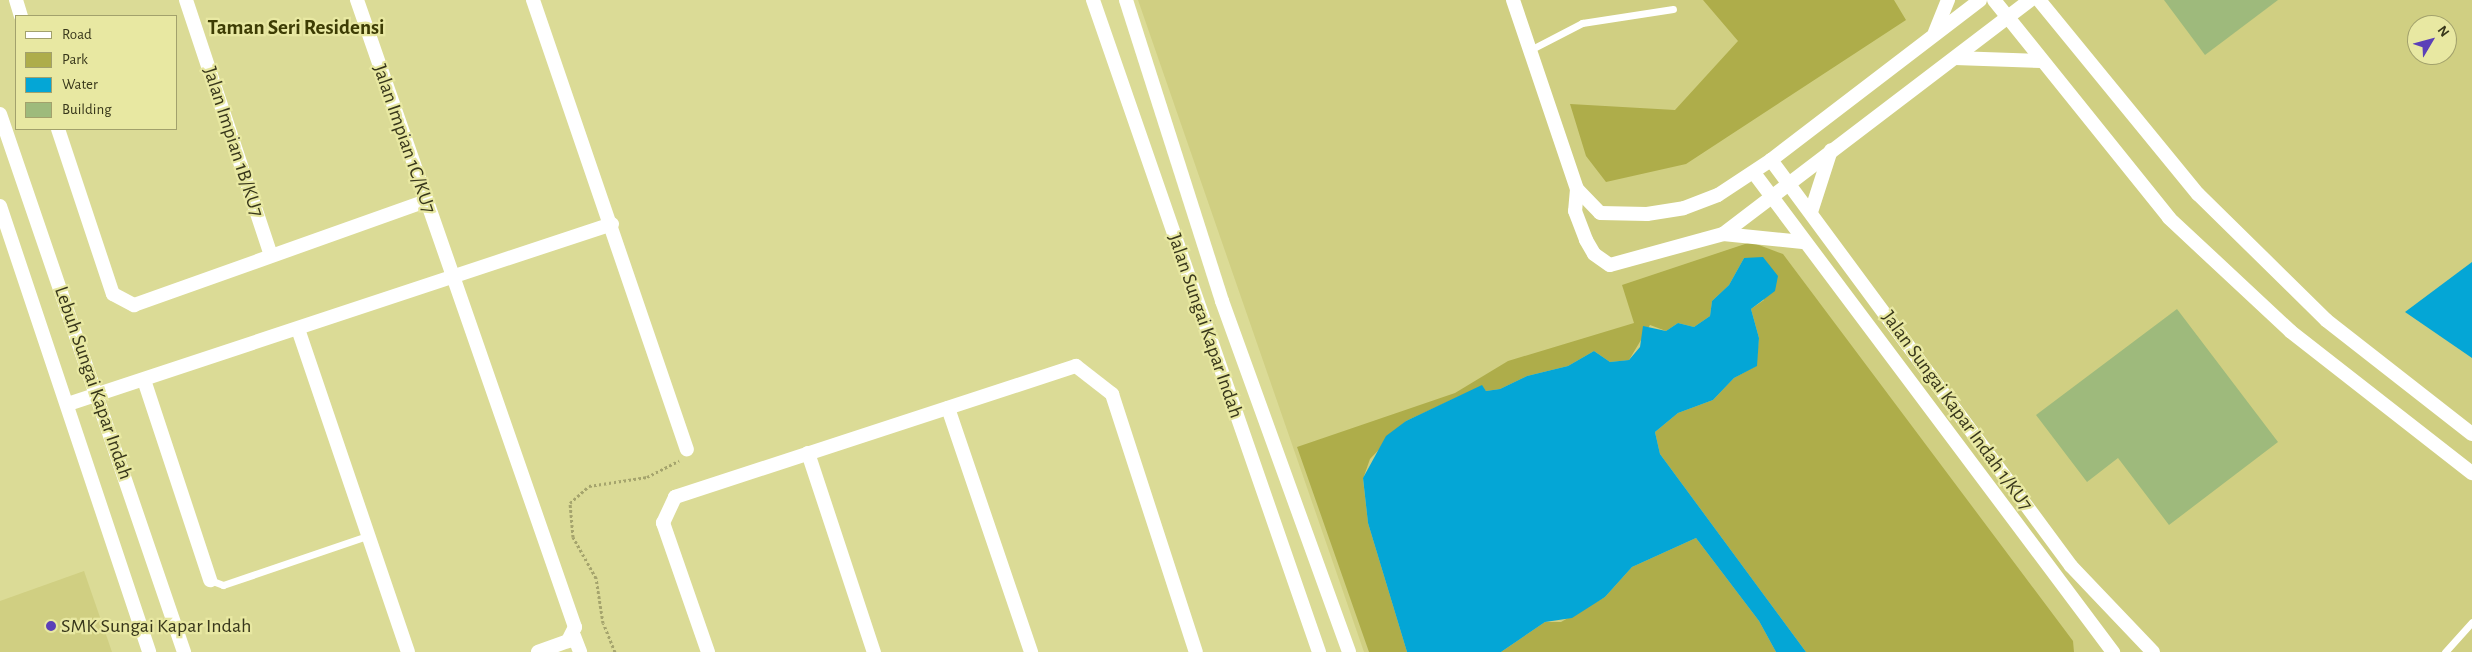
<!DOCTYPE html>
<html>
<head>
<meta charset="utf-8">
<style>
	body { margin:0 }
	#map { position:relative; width:2472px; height:652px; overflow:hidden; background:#dbdb96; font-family:"Alegreya Sans",sans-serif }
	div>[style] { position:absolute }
	.built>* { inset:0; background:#d0cf82 }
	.green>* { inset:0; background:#aead4a }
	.water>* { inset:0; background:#04a6d6 }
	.building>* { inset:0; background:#9eba7c }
	.path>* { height:3px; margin-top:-1.5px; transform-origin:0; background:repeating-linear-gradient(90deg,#a5a46d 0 2.5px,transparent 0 5px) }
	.lane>* { height:7px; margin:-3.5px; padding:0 3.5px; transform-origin:3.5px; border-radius:3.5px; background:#fff }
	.street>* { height:14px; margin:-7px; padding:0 7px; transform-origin:7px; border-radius:7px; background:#fff }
	.dots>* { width:14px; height:14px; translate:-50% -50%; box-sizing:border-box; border:2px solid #e8e8a2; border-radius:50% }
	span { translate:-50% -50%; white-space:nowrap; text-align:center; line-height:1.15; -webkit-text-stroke:4.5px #e8e8a2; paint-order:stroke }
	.street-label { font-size:20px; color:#38371b }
	.poi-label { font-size:20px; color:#38371b }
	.left { translate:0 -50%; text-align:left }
	.neighbourhood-label { font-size:21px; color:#3d3c04; font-weight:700 }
	.legend { position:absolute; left:15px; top:15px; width:162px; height:115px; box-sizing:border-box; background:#e8e8a2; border:1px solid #a2a16c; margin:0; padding:6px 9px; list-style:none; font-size:15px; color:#38371b }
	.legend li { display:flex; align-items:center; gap:10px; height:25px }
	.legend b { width:25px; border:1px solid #a2a16c }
	.north { position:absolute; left:2407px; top:15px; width:50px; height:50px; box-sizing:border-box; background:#e8e8a2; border:1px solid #a2a16c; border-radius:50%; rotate:53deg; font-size:14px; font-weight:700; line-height:20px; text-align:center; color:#38371b }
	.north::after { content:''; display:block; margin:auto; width:18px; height:22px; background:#5b40b8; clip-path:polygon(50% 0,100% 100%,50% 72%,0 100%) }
</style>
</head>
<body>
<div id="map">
	<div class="built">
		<div style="clip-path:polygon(evenodd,1138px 0,2472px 0,2472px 652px,1364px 652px,1138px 0,2417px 25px,2447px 25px,2447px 55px,2417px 55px,2417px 25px)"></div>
		<div style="clip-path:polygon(84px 571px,112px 652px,0 652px,0 601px)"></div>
	</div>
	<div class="green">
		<div style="clip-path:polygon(1703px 0,1894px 0,1906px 20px,1686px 164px,1606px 182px,1586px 156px,1570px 104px,1675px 110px,1738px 41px)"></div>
		<div style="clip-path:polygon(1751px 242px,1783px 254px,2073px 641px,2074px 652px,1806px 652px,1660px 454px,1655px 432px,1678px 413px,1713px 400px,1734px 378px,1756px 366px,1759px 338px,1751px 309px,1764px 300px,1744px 258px,1729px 285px,1712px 301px,1710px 316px,1694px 327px,1678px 323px,1666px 331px,1650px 325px,1629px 360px,1610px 362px,1594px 351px,1568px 366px,1527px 376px,1500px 389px,1486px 391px,1482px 386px,1406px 421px,1370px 459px,1363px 479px,1368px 523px,1407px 652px,1369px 652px,1297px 447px,1455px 393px,1508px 361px,1634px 323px,1622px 285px)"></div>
		<div style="clip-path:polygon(1696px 538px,1759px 621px,1776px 652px,1501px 652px,1545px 622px,1561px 622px,1605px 597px,1632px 567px)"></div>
	</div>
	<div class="water">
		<div style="clip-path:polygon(1763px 257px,1778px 276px,1775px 291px,1751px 309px,1759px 338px,1757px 366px,1734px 378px,1713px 400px,1678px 413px,1655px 432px,1660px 454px,1806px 652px,1776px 652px,1759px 621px,1696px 538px,1632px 567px,1605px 597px,1572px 618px,1545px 622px,1501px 652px,1407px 652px,1368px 523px,1363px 478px,1386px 436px,1406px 421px,1482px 385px,1486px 391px,1500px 389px,1527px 376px,1568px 366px,1594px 351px,1610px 362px,1629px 360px,1640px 347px,1643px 326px,1666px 331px,1678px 323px,1694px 327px,1710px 316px,1712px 301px,1729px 285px,1744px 258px)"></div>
		<div style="clip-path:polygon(2472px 262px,2472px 358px,2405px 312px)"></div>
	</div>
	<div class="building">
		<div style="clip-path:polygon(2164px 0,2278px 0,2205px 55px)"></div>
		<div style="clip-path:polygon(2177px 309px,2278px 442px,2169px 525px,2118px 458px,2087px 482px,2036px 415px)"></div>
	</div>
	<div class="path">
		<div style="left:615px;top:652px;width:31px;rotate:-112deg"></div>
		<div style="left:603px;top:623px;width:46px;rotate:-98.8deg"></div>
		<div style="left:596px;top:578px;width:47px;rotate:-119.3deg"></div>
		<div style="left:573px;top:537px;width:34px;rotate:-95deg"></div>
		<div style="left:570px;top:503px;width:25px;rotate:-42deg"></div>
		<div style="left:589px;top:486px;width:59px;rotate:-8.8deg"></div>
		<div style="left:647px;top:477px;width:36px;rotate:-27deg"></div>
	</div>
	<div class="lane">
		<div style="left:1530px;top:50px;width:59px;rotate:-27.4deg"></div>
		<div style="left:1582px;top:23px;width:92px;rotate:-8.7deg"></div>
		<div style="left:210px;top:580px;width:14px;rotate:21deg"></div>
		<div style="left:223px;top:585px;width:152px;rotate:-18.8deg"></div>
		<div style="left:2445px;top:652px;width:40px;rotate:-48deg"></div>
	</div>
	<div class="street">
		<div style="left:16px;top:0;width:17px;rotate:73deg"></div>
		<div style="left:186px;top:0;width:269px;rotate:71.6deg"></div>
		<div style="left:357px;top:0;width:664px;rotate:70.83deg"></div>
		<div style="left:575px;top:627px;width:16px;rotate:117deg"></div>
		<div style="left:568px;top:641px;width:32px;rotate:160deg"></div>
		<div style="left:533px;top:0;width:475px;rotate:71.1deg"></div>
		<div style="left:1093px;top:0;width:690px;rotate:70.88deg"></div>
		<div style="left:1126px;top:0;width:316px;rotate:72.3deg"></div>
		<div style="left:1222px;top:301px;width:373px;rotate:70.1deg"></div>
		<div style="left:1513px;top:0;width:200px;rotate:71.3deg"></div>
		<div style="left:1577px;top:189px;width:22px;rotate:95deg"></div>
		<div style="left:1575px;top:211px;width:31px;rotate:69deg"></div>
		<div style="left:1586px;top:240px;width:16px;rotate:60deg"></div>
		<div style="left:1594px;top:254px;width:19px;rotate:35deg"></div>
		<div style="left:1610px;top:265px;width:117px;rotate:-15.3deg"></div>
		<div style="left:1723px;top:234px;width:386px;rotate:-37.3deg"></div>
		<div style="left:1994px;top:0;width:280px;rotate:51.2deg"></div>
		<div style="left:2169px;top:218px;width:166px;rotate:43deg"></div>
		<div style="left:2290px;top:331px;width:231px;rotate:38deg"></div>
		<div style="left:2039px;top:0;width:251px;rotate:50.7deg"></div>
		<div style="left:2198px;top:194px;width:180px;rotate:44.5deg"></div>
		<div style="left:2326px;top:320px;width:185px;rotate:38deg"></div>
		<div style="left:1935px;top:32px;width:35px;rotate:-68deg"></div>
		<div style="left:1955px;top:58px;width:86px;rotate:2deg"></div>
		<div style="left:0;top:114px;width:569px;rotate:71.12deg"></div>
		<div style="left:58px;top:129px;width:174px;rotate:71.6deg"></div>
		<div style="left:113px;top:294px;width:24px;rotate:28deg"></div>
		<div style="left:134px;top:305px;width:310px;rotate:-19.6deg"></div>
		<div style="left:1771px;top:160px;width:505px;rotate:53.54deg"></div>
		<div style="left:2071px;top:566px;width:119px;rotate:46.4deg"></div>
		<div style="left:1754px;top:173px;width:599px;rotate:53.15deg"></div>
		<div style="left:1577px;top:189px;width:33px;rotate:46deg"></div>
		<div style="left:1600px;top:213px;width:47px;rotate:1.2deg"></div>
		<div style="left:1647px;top:214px;width:37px;rotate:-9deg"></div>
		<div style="left:1684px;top:208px;width:36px;rotate:-21deg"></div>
		<div style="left:1718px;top:195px;width:64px;rotate:-33.4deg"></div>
		<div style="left:1771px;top:160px;width:263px;rotate:-37.4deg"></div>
		<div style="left:0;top:206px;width:470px;rotate:71.5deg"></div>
		<div style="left:1811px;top:212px;width:65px;rotate:-72.1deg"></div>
		<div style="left:1723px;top:234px;width:80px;rotate:5.7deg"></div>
		<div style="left:298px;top:329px;width:341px;rotate:71.2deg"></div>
		<div style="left:144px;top:380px;width:211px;rotate:71.7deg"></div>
		<div style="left:68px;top:404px;width:573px;rotate:-18.31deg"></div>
		<div style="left:948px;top:408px;width:258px;rotate:71.2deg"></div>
		<div style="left:808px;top:453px;width:210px;rotate:71.7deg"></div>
		<div style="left:574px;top:636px;width:17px;rotate:69deg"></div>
		<div style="left:708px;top:652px;width:137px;rotate:-109.2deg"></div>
		<div style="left:663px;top:523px;width:29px;rotate:-65deg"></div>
		<div style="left:675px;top:497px;width:422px;rotate:-18.1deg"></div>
		<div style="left:1076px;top:366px;width:46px;rotate:37.9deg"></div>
		<div style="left:1112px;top:394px;width:271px;rotate:72deg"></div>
	</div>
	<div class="dots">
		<div style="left:51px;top:626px;background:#5b40b8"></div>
	</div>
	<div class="street-label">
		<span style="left:404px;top:139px;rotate:71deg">Jalan Impian 1C/KU7</span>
		<span style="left:233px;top:142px;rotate:72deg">Jalan Impian 1B/KU7</span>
		<span style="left:1205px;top:326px;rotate:71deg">Jalan Sungai Kapar Indah</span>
		<span style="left:93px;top:383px;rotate:71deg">Lebuh Sungai Kapar Indah</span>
		<span style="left:1957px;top:411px;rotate:54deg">Jalan Sungai Kapar Indah 1/KU7</span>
	</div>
	<div class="poi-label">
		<span class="left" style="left:61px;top:626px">SMK Sungai Kapar Indah</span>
	</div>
	<div class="neighbourhood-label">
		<span style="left:296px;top:28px">Taman Seri Residensi</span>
	</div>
	<ul class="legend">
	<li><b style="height:6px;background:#fff"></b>Road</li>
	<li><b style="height:14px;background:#aead4a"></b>Park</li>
	<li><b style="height:14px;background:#04a6d6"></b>Water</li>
	<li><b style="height:14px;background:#9eba7c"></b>Building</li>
	</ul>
	<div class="north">N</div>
</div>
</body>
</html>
